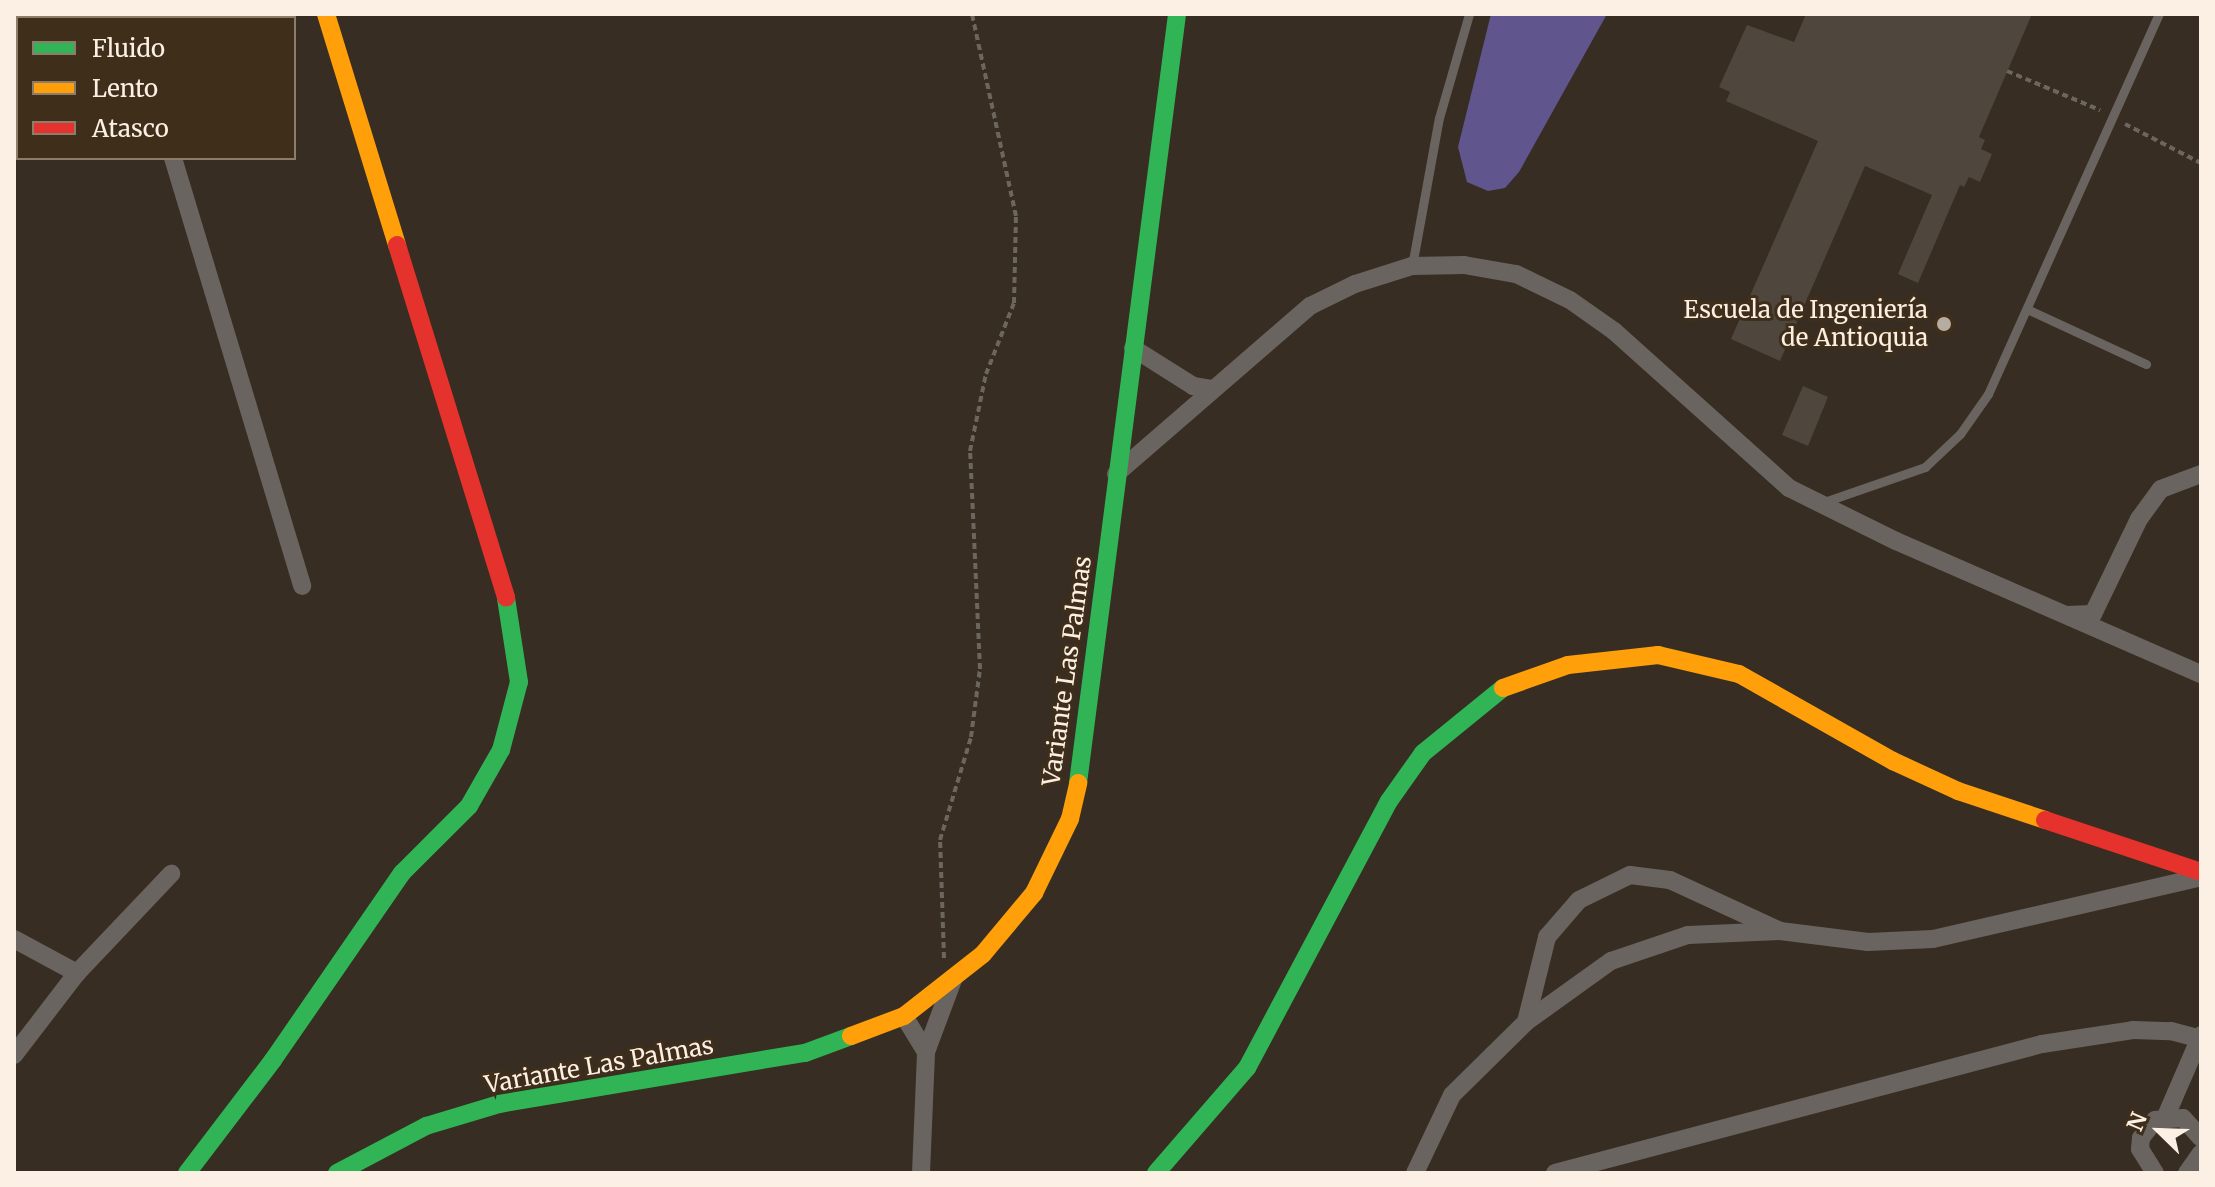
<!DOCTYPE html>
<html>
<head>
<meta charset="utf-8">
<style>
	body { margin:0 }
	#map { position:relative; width:2215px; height:1187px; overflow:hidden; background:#372d22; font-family:Merriweather,serif }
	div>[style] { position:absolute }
	.water>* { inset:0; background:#61558e }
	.building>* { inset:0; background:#4f463e }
	.path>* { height:4px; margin-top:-2px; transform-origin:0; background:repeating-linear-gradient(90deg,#6c665f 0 6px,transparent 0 10px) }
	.lane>* { height:9px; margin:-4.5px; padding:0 4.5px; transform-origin:4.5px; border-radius:4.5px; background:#69645f }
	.street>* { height:18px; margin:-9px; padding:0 9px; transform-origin:9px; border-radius:9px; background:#69645f }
	.fast>* { height:18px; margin:-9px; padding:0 9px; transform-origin:9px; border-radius:9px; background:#30b455 }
	.slow>* { height:18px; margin:-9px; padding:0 9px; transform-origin:9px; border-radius:9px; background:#ff9f0a }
	.jam>* { height:18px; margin:-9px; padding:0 9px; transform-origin:9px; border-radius:9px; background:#e5322d }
	.dots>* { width:22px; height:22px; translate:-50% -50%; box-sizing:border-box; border:4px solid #3f2e1a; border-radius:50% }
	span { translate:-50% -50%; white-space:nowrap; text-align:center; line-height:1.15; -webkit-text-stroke:6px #3f2e1a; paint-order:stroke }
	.poi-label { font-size:24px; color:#fcf0e4 }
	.right { translate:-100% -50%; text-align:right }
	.street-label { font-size:24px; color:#fcf0e4 }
	.frame { position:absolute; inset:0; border:16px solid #fcf0e4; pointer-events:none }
	.legend { position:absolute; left:16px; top:16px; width:280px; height:144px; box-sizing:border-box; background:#3f2e1a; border:2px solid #8b7c6b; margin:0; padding:10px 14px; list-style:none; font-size:24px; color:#fcf0e4 }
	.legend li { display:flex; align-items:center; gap:16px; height:40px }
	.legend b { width:40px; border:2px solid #8b7c6b }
	.north { position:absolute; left:2119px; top:1091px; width:80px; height:80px; -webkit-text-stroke:6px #3f2e1a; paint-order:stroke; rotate:293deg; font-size:22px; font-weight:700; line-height:32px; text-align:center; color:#fcf0e4 }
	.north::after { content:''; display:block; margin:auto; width:28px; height:36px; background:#fcf0e4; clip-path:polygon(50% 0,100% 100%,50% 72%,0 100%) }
</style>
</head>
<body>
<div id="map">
	<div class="water">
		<div style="clip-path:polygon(1491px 14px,1607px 14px,1519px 172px,1505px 188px,1488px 191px,1467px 182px,1458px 147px)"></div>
	</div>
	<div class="building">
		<div style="clip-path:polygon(1806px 14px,2032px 14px,1979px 137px,1985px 140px,1981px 149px,1992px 154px,1980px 182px,1969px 177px,1964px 187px,1960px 185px,1918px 283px,1898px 274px,1932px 195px,1865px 166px,1780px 361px,1731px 339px,1818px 141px,1726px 101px,1730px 92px,1719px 87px,1747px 25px,1794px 42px)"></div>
		<div style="clip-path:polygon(1803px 386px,1828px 397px,1808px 446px,1782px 435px)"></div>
	</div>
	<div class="path">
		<div style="left:2007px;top:71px;width:101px;rotate:22.8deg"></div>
		<div style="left:2125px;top:124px;width:85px;rotate:27.2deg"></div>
		<div style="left:944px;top:958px;width:118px;rotate:-91.9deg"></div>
		<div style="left:940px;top:840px;width:108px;rotate:-73.2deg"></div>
		<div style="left:971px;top:737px;width:69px;rotate:-82.5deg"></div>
		<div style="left:980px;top:669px;width:218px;rotate:-92.6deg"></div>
		<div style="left:970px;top:451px;width:79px;rotate:-78.3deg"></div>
		<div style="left:986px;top:374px;width:76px;rotate:-68.5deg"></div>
		<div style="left:1014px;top:303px;width:87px;rotate:-88.7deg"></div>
		<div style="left:1016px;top:216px;width:207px;rotate:-102.3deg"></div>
	</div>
	<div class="lane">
		<div style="left:1412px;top:266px;width:150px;rotate:-79.7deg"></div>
		<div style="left:1439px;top:118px;width:108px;rotate:-73.9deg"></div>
		<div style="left:2029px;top:310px;width:129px;rotate:24.8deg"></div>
		<div style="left:1824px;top:502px;width:107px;rotate:-19.1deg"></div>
		<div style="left:1925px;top:467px;width:48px;rotate:-43.3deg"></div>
		<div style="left:1960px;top:434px;width:49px;rotate:-55deg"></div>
		<div style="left:1988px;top:394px;width:417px;rotate:-65.8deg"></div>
	</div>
	<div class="street">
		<div style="left:129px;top:14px;width:4px;rotate:63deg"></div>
		<div style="left:173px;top:158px;width:447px;rotate:73.2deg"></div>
		<div style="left:1133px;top:348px;width:71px;rotate:32.3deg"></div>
		<div style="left:1193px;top:386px;width:20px;rotate:9deg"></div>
		<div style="left:1116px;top:474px;width:257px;rotate:-40.9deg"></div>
		<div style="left:1310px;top:306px;width:50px;rotate:-26.1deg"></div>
		<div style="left:1355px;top:284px;width:60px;rotate:-17.5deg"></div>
		<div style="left:1412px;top:266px;width:52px;rotate:-1.1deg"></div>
		<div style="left:1464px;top:265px;width:53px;rotate:9.8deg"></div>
		<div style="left:1516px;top:274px;width:60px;rotate:25.7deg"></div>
		<div style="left:1570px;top:300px;width:54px;rotate:35.2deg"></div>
		<div style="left:1614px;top:331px;width:235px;rotate:41.9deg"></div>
		<div style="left:1789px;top:488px;width:119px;rotate:26.4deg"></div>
		<div style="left:1896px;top:541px;width:333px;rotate:23.6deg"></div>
		<div style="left:2067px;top:615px;width:26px;rotate:-2deg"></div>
		<div style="left:2093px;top:614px;width:106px;rotate:-64.2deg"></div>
		<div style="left:2139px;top:519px;width:37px;rotate:-54deg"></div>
		<div style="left:2161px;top:489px;width:43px;rotate:-20.6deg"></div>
		<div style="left:14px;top:939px;width:72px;rotate:28.4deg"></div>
		<div style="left:904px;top:1016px;width:42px;rotate:58.6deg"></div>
		<div style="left:1526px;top:1022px;width:88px;rotate:-76.1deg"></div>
		<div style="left:1547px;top:937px;width:49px;rotate:-49.1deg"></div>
		<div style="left:1579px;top:900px;width:57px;rotate:-26.1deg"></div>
		<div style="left:1630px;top:875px;width:40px;rotate:7.1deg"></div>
		<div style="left:1670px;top:880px;width:119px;rotate:24.8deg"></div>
		<div style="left:14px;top:1055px;width:103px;rotate:-52.5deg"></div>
		<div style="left:77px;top:973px;width:137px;rotate:-46.5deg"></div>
		<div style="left:2166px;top:1116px;width:88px;rotate:-66.6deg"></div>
		<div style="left:921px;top:1173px;width:121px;rotate:-87.6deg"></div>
		<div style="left:926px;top:1052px;width:80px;rotate:-69.5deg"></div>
		<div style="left:1415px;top:1173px;width:86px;rotate:-64.6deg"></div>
		<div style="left:1452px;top:1095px;width:104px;rotate:-44.6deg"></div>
		<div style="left:1526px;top:1022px;width:105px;rotate:-35.7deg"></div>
		<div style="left:1611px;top:961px;width:81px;rotate:-18.7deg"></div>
		<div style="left:1688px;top:935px;width:92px;rotate:-2.5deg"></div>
		<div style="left:1780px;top:931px;width:89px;rotate:7.1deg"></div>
		<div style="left:1868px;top:942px;width:65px;rotate:-2.6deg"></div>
		<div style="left:1933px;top:939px;width:275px;rotate:-13deg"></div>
		<div style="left:1555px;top:1173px;width:504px;rotate:-14.84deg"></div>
		<div style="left:2042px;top:1044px;width:92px;rotate:-8.7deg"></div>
		<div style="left:2133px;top:1030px;width:38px;rotate:2deg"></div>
		<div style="left:2171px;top:1031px;width:31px;rotate:15deg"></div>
		<div style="left:2155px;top:1173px;width:28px;rotate:-122deg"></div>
		<div style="left:2140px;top:1149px;width:11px;rotate:-85deg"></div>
		<div style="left:2141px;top:1138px;width:23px;rotate:-52deg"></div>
		<div style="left:2155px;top:1120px;width:28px;rotate:-4deg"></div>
		<div style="left:2183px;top:1118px;width:27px;rotate:48deg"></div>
		<div style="left:2187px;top:1173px;width:24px;rotate:-55deg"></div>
	</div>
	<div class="fast">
		<div style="left:1078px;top:783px;width:775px;rotate:-82.66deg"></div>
		<div style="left:187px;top:1173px;width:142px;rotate:-52.7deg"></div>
		<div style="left:273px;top:1060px;width:227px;rotate:-55.4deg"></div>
		<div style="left:402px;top:873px;width:95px;rotate:-45deg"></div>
		<div style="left:469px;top:806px;width:64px;rotate:-60.3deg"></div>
		<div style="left:501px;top:750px;width:70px;rotate:-75.2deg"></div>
		<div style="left:519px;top:682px;width:85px;rotate:-98.8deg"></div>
		<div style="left:337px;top:1173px;width:101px;rotate:-27.8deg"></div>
		<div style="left:426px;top:1126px;width:76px;rotate:-16.8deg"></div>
		<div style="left:499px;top:1104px;width:310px;rotate:-9.5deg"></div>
		<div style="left:805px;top:1053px;width:49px;rotate:-20.3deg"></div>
		<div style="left:1156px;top:1173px;width:139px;rotate:-49.1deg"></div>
		<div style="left:1247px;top:1068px;width:302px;rotate:-62deg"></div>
		<div style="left:1389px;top:801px;width:59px;rotate:-54.7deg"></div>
		<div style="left:1423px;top:753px;width:103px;rotate:-39.1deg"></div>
	</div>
	<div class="slow">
		<div style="left:326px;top:14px;width:242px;rotate:72.9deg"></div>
		<div style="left:1503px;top:688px;width:69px;rotate:-19.5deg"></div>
		<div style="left:1568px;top:665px;width:91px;rotate:-6.3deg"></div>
		<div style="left:1658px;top:655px;width:83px;rotate:13.2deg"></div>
		<div style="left:1739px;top:674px;width:177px;rotate:29.5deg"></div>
		<div style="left:1893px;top:761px;width:72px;rotate:24.8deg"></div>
		<div style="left:1958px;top:791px;width:92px;rotate:18.4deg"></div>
		<div style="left:851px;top:1036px;width:57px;rotate:-20.7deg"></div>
		<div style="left:904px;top:1016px;width:100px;rotate:-38.1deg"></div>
		<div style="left:983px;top:954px;width:80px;rotate:-50.1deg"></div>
		<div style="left:1034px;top:893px;width:82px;rotate:-64.1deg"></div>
		<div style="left:1070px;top:819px;width:37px;rotate:-77deg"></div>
	</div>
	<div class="jam">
		<div style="left:397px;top:245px;width:369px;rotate:72.8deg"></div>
		<div style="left:2045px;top:820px;width:164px;rotate:18.4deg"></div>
	</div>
	<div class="dots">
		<div style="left:1944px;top:324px;background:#b7aca0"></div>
	</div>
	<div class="poi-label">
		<span class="right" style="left:1928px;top:324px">Escuela de Ingeniería<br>de Antioquia</span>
	</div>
	<div class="street-label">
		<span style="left:1067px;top:671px;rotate:-82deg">Variante Las Palmas</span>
		<span style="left:599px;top:1065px;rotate:-10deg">Variante Las Palmas</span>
	</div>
	<div class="frame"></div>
	<ul class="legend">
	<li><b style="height:10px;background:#30b455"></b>Fluido</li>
	<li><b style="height:10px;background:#ff9f0a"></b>Lento</li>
	<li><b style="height:10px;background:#e5322d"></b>Atasco</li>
	</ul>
	<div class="north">N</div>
</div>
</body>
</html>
